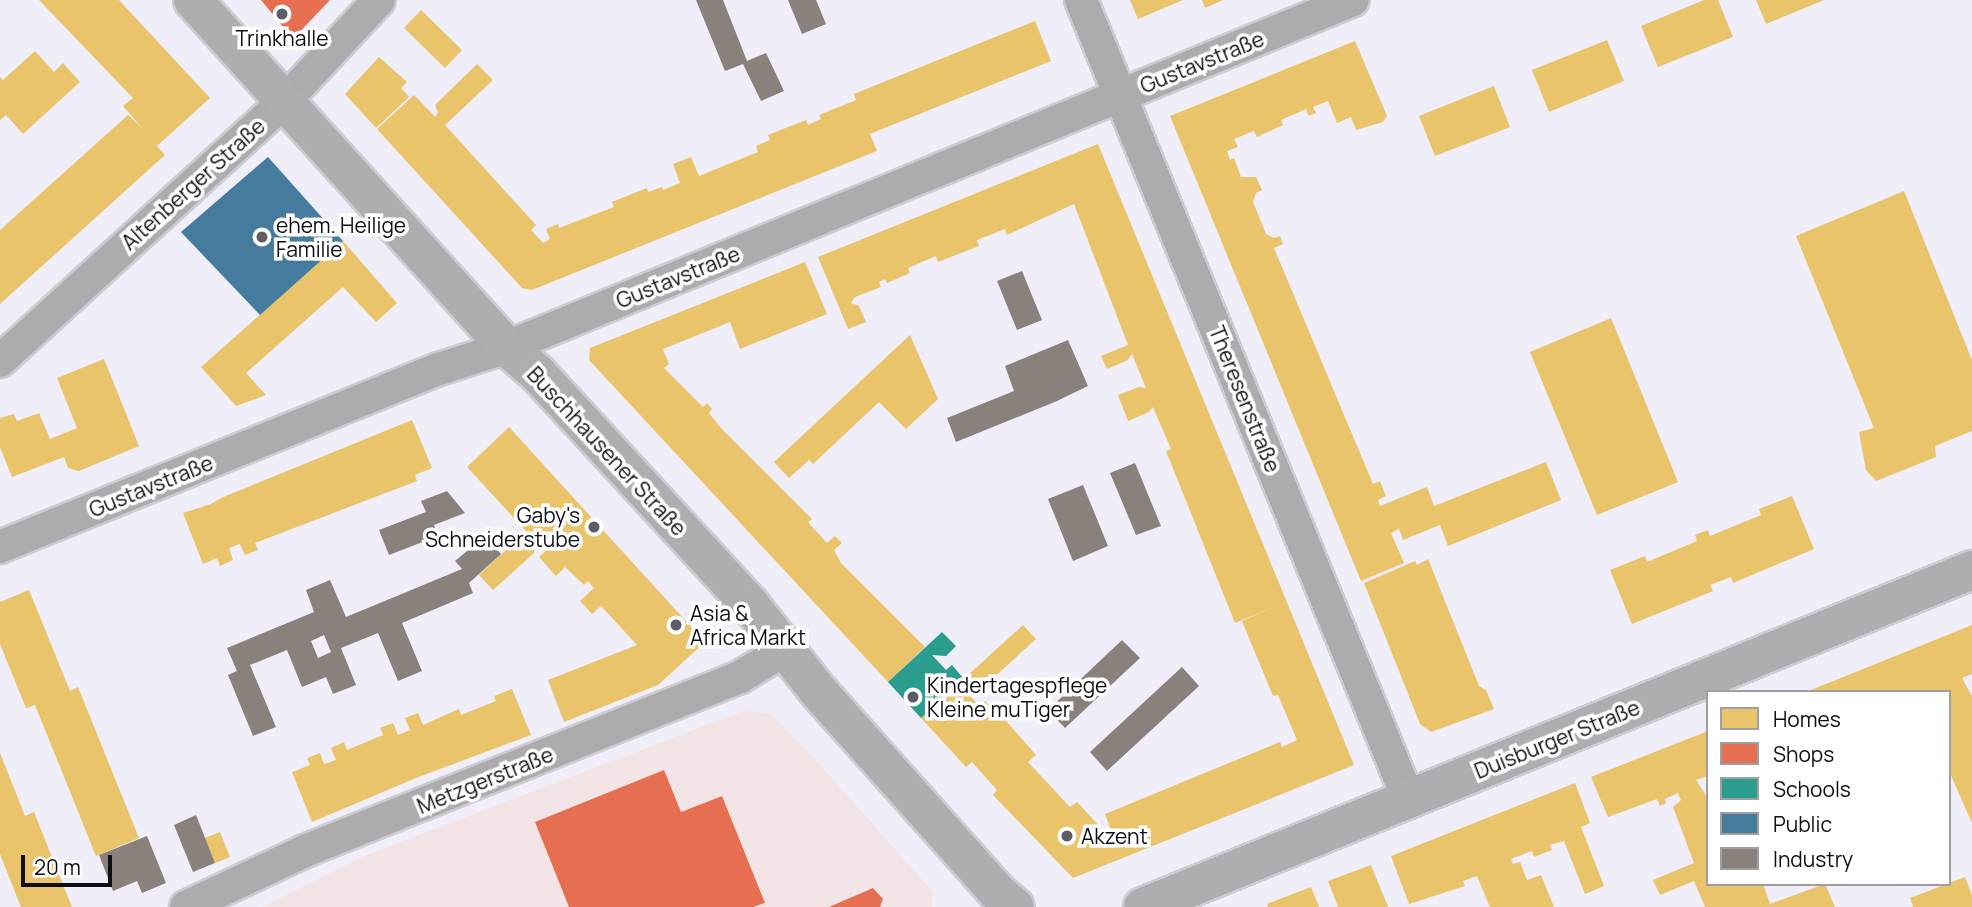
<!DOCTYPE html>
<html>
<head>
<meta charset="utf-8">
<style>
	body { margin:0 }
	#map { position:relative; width:1972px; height:907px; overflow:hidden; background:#f0eef8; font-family:Manrope,sans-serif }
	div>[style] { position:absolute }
	.commercial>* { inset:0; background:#f3e5e5 }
	.homes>* { inset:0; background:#e9c46a }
	.shops>* { inset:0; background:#e76f51 }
	.schools>* { inset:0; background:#2a9d8f }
	.public>* { inset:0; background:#457b9d }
	.industry>* { inset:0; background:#8a817c }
	.roads { filter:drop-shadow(2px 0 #cdcbd3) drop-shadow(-2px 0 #cdcbd3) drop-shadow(0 2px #cdcbd3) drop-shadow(0 -2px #cdcbd3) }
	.minor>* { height:32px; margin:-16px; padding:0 16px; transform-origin:16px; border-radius:16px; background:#adabab }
	.major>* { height:38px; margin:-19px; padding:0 19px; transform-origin:19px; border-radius:19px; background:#b0adb1 }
	.dots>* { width:19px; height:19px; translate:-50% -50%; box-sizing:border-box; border:4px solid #fff; border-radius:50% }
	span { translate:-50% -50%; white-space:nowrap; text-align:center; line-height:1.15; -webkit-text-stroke:7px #fff; paint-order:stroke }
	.poi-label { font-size:21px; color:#0f0e14 }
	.left { translate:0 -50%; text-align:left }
	.right { translate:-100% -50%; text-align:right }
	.street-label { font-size:21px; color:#0f0e14 }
	.legend { position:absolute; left:1706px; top:690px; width:245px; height:196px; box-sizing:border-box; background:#fff; border:2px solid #9f9fa1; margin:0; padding:9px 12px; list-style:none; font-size:21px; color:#0f0e14 }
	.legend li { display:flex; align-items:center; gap:14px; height:35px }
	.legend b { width:35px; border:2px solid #9f9fa1 }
	.scale { position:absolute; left:21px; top:855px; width:91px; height:32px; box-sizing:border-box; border:4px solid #0f0e14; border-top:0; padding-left:9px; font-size:21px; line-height:24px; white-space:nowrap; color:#0f0e14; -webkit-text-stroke:5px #fff; paint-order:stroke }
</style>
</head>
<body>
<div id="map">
	<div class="commercial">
		<div style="clip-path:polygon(746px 710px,771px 714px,823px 768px,933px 892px,932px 907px,262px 907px,362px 857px)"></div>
	</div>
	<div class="homes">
		<div style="clip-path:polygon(39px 0,119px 0,210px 98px,157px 146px,165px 155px,0 304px,0 230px,128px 115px,142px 128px,123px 106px,133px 98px)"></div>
		<div style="clip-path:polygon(1130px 0,1183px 0,1138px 19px)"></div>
		<div style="clip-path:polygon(1202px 0,1223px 0,1205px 8px)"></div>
		<div style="clip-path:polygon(1704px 0,1718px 0,1733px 37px,1658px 67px,1641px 26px)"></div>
		<div style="clip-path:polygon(1756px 0,1824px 0,1766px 24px)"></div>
		<div style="clip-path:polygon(421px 10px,462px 50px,445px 68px,404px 28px)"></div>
		<div style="clip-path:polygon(1035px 21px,1051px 61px,870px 134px,877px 151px,532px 290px,522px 288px,377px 129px,414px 95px,435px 117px,438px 113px,435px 105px,477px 64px,493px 80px,445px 125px,536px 225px,531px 230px,543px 243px,550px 239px,546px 229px,558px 224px,559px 228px,614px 207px,612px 202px,647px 188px,648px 192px,662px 187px,663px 190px,680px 183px,673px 164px,691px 157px,699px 176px,758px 152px,756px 146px,770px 140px,768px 135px,806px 120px,808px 125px,821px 119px,819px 115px,856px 100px,854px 94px)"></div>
		<div style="clip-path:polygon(1607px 40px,1624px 81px,1549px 112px,1532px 70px)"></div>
		<div style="clip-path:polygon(1355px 41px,1387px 116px,1383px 122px,1356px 130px,1351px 117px,1337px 123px,1328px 101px,1313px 107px,1316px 113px,1309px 116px,1306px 109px,1281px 120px,1283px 125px,1257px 137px,1254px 131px,1234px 139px,1238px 147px,1227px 151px,1230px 160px,1234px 158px,1241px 177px,1256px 177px,1262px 190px,1256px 193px,1253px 202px,1266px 234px,1274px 238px,1280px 236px,1283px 244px,1274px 248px,1373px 484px,1380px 481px,1386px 496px,1378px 500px,1380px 506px,1427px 487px,1434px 506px,1546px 462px,1561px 500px,1448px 546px,1440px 525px,1403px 540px,1399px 529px,1391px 533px,1404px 563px,1361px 581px,1170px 116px)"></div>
		<div style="clip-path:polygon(35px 51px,54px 72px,63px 63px,80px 82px,23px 134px,6px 115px,0 120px,0 77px,3px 80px)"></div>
		<div style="clip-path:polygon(379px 57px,407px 82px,401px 88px,409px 97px,376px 128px,345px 94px)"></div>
		<div style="clip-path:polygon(1494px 86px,1510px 127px,1435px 156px,1419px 116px)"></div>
		<div style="clip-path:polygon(1098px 144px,1354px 765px,1073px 878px,993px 795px,997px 790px,972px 762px,966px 767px,921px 718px,1023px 625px,1036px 639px,979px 691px,965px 690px,979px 706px,985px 701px,993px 709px,987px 714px,992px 720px,999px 713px,1036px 755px,1028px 762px,1070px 807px,1077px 802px,1116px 844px,1105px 814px,1280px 742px,1282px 747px,1297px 740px,1278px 695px,1273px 696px,1242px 621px,1276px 606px,1235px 623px,1166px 451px,1171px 449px,1153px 407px,1149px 412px,1128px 421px,1118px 395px,1139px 387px,1146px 388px,1132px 354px,1128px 360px,1107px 369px,1101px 356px,1128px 345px,1074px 204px,1007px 235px,1005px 229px,977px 240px,979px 246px,938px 262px,936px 256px,908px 268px,910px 273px,887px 283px,885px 279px,879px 282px,881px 287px,855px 297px,851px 303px,859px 306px,866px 322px,848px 329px,818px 257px)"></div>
		<div style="clip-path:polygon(1904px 191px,1972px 360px,1972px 431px,1935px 446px,1936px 457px,1876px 481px,1866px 470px,1859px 432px,1874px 428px,1796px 236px)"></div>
		<div style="clip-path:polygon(343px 241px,397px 303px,376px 322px,343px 287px,246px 373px,266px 395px,236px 406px,201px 367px)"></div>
		<div style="clip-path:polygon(805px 262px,827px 314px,740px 349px,730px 322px,663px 349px,669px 364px,664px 368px,703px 407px,707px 403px,712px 409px,709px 413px,721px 428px,812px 519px,808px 522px,827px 543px,835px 536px,842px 543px,834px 550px,841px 563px,925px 647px,888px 682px,589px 360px,590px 348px)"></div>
		<div style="clip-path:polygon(1611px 318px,1678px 482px,1597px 515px,1530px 352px)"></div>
		<div style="clip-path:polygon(910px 335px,938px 399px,906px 429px,879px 402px,813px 464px,809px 460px,789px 478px,774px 462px)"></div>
		<div style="clip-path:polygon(104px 359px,139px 446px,79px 471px,68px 468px,64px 457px,12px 477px,0 447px,0 418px,14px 414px,17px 421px,39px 413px,50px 439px,77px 428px,57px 378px)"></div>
		<div style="clip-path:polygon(412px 420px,432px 468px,415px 475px,417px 481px,255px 543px,258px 550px,245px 555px,240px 544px,229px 548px,233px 560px,220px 566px,217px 558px,203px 564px,183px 513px,211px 504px,221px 498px)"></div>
		<div style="clip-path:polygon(509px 427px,705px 642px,658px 685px,564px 722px,548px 680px,637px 645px,601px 606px,592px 614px,580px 601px,594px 588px,588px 581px,584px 585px,565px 567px,556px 576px,539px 557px,548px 549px,538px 538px,534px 542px,534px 553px,493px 590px,479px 575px,526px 531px,467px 467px)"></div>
		<div style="clip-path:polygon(1792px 496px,1814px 549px,1733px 583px,1731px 577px,1710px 585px,1713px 591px,1632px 624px,1610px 570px,1645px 556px,1647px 562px,1697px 541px,1695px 535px,1708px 530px,1710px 536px,1761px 515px,1759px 509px)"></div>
		<div style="clip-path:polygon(1428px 559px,1479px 686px,1486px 690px,1494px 709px,1431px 732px,1420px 724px,1364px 583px,1415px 561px,1417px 565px)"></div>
		<div style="clip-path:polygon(29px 590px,70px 691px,78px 687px,139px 838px,96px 856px,35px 705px,26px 708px,0 644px,0 602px)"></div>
		<div style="clip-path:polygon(1972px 625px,1972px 674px,1962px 678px,1972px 696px,1972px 823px,1949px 771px,1949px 692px,1806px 692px)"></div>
		<div style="clip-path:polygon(512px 689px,531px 735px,416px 778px,312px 822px,292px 772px,310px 765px,307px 758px,320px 753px,324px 764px,336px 760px,331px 748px,344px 742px,347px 750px,383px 735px,380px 728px,393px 723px,398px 735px,410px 730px,405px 718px,418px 713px,423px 725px,459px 709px,461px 715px,496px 701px,494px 696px)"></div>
		<div style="clip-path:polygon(1708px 731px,1708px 776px,1696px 780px,1708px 798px,1708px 884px,1763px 884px,1770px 904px,1825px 884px,1835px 907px,1705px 907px,1694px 881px,1660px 895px,1653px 880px,1694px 863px,1673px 807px,1681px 800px,1678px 793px,1665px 799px,1666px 803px,1660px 806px,1657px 799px,1608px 817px,1591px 777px)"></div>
		<div style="clip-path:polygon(0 753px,25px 816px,34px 812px,72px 907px,21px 907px,0 854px)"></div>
		<div style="clip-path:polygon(1575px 783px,1590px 823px,1581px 827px,1604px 886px,1585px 894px,1564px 841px,1550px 845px,1552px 850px,1534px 857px,1532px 851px,1511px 859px,1513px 864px,1520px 862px,1527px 880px,1541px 875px,1554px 907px,1490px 907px,1477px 876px,1463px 881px,1465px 886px,1409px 904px,1391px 856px)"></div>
		<div style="clip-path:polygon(220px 832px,230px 857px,215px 863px,205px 838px)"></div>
		<div style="clip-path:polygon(1371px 865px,1388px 907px,1338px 907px,1328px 881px)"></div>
		<div style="clip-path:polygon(1965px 877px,1972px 895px,1972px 907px,1913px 907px,1910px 898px)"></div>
		<div style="clip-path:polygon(1311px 887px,1319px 907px,1268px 907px,1267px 904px)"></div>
	</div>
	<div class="shops">
		<div style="clip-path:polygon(261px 0,330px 0,293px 39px)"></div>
		<div style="clip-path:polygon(664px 770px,681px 812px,722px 796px,765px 903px,753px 907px,569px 907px,535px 822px)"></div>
		<div style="clip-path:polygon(873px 888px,883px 899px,880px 907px,829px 907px)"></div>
	</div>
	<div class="schools">
		<div style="clip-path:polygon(942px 632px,956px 646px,946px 656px,932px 655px,946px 670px,952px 665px,964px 679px,921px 718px,888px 682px)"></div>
	</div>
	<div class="public">
		<div style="clip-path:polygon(268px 157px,343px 241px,260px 315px,181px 232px)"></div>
	</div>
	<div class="industry">
		<div style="clip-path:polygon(696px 0,723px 0,747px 61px,766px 53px,784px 91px,761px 101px,743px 64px,725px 71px)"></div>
		<div style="clip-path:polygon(788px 0,816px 0,826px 24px,802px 34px)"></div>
		<div style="clip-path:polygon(1022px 271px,1042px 320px,1017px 330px,997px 281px)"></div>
		<div style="clip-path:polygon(1068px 340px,1088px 386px,1057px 401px,956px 442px,947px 418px,1014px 391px,1005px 366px)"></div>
		<div style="clip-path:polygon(1135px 463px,1161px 526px,1136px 535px,1110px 473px)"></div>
		<div style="clip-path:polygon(1083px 485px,1108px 546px,1073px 561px,1048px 499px)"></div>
		<div style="clip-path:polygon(447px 491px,465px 513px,434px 525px,438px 536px,389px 555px,379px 530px,426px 512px,421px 501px)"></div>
		<div style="clip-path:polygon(evenodd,485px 536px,501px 554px,469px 583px,473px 593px,402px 623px,422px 671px,398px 681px,378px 633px,341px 648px,356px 685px,333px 694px,326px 677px,302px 687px,287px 650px,250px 665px,276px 727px,253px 736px,228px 675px,237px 671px,227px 648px,314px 612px,306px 590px,330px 580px,346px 617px,462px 569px,455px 561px,485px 536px,324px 635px,331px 652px,318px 658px,311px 641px,324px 635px)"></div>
		<div style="clip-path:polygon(1122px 640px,1140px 658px,1065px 728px,1048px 710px)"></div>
		<div style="clip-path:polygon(1182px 667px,1199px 686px,1107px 771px,1090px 752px)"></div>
		<div style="clip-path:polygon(196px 815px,215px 863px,193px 872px,174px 825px)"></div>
		<div style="clip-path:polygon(147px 836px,166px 883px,142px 893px,137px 881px,113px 891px,99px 855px)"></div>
	</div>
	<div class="roads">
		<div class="minor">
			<div style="left:1081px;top:0;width:862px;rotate:67.72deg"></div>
			<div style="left:0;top:361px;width:384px;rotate:-42.4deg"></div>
			<div style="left:284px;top:102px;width:139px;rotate:-47deg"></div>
			<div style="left:0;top:547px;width:474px;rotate:-22.1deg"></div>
			<div style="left:439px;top:369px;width:71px;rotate:-17.9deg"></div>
			<div style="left:507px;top:347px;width:914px;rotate:-22.3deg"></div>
			<div style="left:186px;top:907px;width:132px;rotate:-25.2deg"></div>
			<div style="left:305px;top:851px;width:469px;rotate:-21.8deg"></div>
			<div style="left:740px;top:677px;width:50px;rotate:-31.2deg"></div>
		</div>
		<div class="major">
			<div style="left:193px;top:0;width:468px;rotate:47.9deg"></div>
			<div style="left:507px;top:347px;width:41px;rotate:41.1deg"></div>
			<div style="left:538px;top:374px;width:315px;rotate:47.4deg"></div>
			<div style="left:751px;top:606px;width:110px;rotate:51.7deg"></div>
			<div style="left:819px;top:692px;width:268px;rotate:48.3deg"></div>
			<div style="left:997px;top:892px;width:23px;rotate:40deg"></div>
			<div style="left:1143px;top:907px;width:895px;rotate:-22.12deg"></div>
		</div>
	</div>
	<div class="dots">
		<div style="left:282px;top:14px;background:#5e5c64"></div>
		<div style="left:262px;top:237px;background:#5e5c64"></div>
		<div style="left:594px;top:527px;background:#5e5c64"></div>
		<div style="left:676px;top:625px;background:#5e5c64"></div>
		<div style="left:913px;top:697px;background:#5e5c64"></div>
		<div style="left:1067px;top:836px;background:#5e5c64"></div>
	</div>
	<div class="poi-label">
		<span style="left:282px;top:38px">Trinkhalle</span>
		<span class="left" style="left:276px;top:237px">ehem. Heilige<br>Familie</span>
		<span class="right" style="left:580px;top:527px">Gaby's<br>Schneiderstube</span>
		<span class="left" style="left:690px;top:625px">Asia &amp;<br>Africa Markt</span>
		<span class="left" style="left:927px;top:697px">Kindertagespflege<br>Kleine muTiger</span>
		<span class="left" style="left:1081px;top:836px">Akzent</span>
	</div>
	<div class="street-label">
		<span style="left:1202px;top:62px;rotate:-22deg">Gustavstraße</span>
		<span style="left:193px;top:184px;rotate:-42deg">Altenberger Straße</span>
		<span style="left:678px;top:277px;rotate:-22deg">Gustavstraße</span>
		<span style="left:1245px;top:399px;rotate:68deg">Theresenstraße</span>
		<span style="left:607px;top:451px;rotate:47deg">Buschhausener Straße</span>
		<span style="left:151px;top:486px;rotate:-22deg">Gustavstraße</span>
		<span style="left:1557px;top:739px;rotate:-22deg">Duisburger Straße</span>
		<span style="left:485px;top:780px;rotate:-22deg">Metzgerstraße</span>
	</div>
	<ul class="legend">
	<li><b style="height:19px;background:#e9c46a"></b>Homes</li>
	<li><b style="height:19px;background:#e76f51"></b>Shops</li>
	<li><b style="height:19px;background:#2a9d8f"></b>Schools</li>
	<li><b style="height:19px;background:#457b9d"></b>Public</li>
	<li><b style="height:19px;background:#8a817c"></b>Industry</li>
	</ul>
	<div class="scale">20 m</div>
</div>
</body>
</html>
